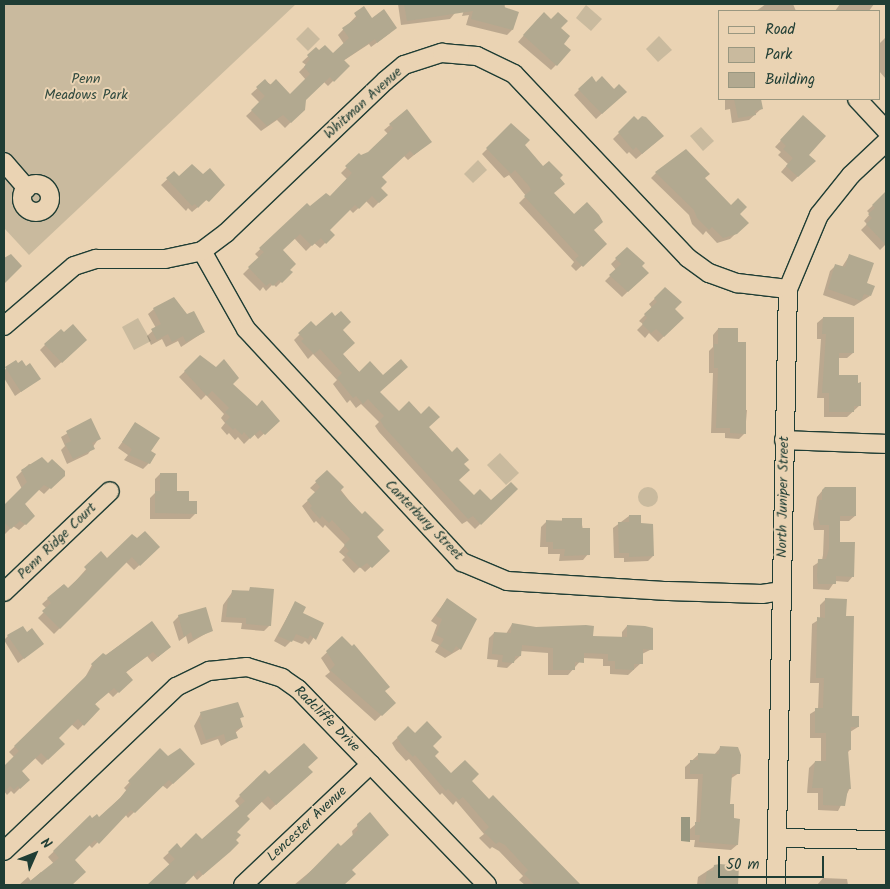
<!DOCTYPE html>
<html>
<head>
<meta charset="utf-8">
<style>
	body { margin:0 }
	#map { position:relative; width:890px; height:889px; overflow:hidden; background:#ead3b3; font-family:Kalam,sans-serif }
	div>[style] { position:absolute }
	.green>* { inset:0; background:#c9ba9e }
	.round { border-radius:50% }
	.water>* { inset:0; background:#999881 }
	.shadow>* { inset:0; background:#0003 }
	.building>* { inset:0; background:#b2a990 }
	.roads { filter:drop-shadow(1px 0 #1f3d34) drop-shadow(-1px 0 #1f3d34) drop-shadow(0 1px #1f3d34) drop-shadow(0 -1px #1f3d34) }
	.minor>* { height:18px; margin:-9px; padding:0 9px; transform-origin:9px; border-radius:9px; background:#ead3b3 }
	.minor>.ring { margin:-9px; padding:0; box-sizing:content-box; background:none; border:18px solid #ead3b3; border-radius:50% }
	span { translate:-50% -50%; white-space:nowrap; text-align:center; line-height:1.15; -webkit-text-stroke:4px #ead3b3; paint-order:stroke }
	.park-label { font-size:14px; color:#304a3f }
	.street-label { font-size:14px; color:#1f3d34 }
	.frame { position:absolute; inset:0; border:5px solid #1f3d34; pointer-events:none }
	.legend { position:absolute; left:718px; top:10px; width:162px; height:90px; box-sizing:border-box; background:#ead3b3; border:1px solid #999780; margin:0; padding:6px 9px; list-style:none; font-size:15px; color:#1f3d34 }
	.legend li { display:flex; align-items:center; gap:10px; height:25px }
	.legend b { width:25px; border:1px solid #999780 }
	.north { position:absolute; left:10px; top:829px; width:50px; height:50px; -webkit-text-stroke:4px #ead3b3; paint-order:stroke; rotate:46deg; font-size:14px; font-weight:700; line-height:20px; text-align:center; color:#1f3d34 }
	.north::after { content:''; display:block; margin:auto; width:18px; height:22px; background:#1f3d34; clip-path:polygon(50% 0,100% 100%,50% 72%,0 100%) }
	.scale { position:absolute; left:718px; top:856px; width:106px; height:22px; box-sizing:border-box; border:2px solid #1f3d34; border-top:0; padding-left:6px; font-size:15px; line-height:18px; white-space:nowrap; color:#1f3d34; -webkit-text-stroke:4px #ead3b3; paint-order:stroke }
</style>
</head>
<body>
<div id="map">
	<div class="green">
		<div style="clip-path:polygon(4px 4px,296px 4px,29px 255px,4px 228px)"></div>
		<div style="clip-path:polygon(586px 5px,602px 19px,591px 31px,576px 18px)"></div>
		<div style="clip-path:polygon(308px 27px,320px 39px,308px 51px,296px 39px)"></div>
		<div style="clip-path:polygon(659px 36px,672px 50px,658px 62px,646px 49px)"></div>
		<div style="clip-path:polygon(701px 127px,714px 141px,703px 151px,690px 136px)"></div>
		<div style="clip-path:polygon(478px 160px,487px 170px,473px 183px,464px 174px)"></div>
		<div style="clip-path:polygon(138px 318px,151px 341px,134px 350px,122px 327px)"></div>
		<div style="clip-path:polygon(500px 453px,519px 473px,506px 485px,487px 465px)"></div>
		<div class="round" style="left:638px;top:487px;width:20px;height:20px"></div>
	</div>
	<div class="water">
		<div style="clip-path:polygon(681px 817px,690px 817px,690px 842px,681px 841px)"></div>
	</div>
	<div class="shadow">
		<div style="clip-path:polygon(398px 4px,454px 4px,455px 13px,450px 19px,401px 25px)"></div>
		<div style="clip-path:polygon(466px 4px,504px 4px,512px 30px,507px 35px,466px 25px,469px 15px,462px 16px)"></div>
		<div style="clip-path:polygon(766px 4px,793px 4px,796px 11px,756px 11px)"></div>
		<div style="clip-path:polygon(840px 4px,874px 4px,869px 11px,835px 11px)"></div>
		<div style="clip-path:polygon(364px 8px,372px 19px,390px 33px,371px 47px,369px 44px,343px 61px,348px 66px,328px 86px,323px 81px,305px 100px,304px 109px,285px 128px,277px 120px,261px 131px,246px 116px,260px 103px,251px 94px,265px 81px,290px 96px,306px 80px,299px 72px,306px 65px,302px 62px,316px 49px,333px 55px,344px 44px,338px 35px)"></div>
		<div style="clip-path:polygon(538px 19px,551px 20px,560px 28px,562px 44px,556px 65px,551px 70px,518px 42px)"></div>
		<div style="clip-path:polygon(886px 37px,886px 79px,879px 71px,879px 44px)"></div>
		<div style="clip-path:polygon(591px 78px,596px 84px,625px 92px,596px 119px,574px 95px)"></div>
		<div style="clip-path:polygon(725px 99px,761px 99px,761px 109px,749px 120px,732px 123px,730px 109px,725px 110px)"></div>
		<div style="clip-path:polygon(407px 111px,430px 142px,408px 160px,403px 155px,380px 177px,380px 188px,386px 195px,373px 208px,366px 201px,353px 213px,349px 209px,328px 230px,333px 235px,320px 248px,314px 243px,306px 251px,294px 238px,281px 250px,281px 282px,276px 287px,273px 284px,266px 291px,263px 287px,260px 291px,243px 274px,259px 258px,255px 254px,307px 205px,310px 208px,330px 198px,347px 179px,341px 173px,359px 155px,361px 157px,369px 153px,388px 134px,384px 130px)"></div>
		<div style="clip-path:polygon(634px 118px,657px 141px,636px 159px,629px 152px,627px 154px,613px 139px)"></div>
		<div style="clip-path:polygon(798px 122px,808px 155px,814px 161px,792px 182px,781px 172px,788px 164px,778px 155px,781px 152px,775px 147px)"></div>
		<div style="clip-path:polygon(511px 125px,553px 194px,605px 244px,576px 271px,571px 266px,574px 262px,519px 203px,526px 196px,509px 175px,504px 178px,482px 154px)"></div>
		<div style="clip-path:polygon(174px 173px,179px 178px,218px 190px,192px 212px,188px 208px,186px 211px,161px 185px)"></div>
		<div style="clip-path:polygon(656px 173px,704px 178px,747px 223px,730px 239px,717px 243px,706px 231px,703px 235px,692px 224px,689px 215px,651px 178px)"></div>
		<div style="clip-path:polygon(886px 193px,886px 244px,880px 250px,861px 230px,867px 224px,864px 221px,870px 214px,867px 211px)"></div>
		<div style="clip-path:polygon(627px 248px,647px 273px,622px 297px,605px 281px,616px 270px,611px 264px)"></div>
		<div style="clip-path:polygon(849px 256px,870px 296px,854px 306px,823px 295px,830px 271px,836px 265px,842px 267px)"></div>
		<div style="clip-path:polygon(665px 289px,674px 309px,683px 318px,658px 342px,649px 333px,645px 338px,637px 330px,643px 324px,639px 321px,652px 308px,649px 304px)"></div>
		<div style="clip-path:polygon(154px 309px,187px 316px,204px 332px,181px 347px,178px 341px,166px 347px,162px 339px,151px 345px,147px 336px,156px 328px,148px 314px)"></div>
		<div style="clip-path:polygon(823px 318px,853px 353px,847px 358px,837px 358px,838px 377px,860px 405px,847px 417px,824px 417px,824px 398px,817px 398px,821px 339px,817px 339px,817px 323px)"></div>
		<div style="clip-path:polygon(311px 323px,316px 328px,341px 330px,342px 354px,399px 413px,427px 427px,463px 464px,457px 480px,474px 497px,491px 502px,516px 489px,475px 529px,467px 521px,462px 524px,379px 432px,375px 426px,379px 422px,361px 404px,356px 408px,350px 400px,347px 403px,333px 384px,337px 380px,313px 354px,308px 359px,294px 340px)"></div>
		<div style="clip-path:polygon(718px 329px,737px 343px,744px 343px,743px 410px,747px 410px,745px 433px,739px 439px,725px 438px,725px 433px,711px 433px,713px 373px,709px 373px,709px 351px,713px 347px,713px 335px)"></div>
		<div style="clip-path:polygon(45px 345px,80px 345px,55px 368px,40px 350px)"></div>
		<div style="clip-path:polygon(200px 357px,257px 408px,278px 421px,258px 439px,254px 434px,244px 444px,238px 437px,235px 440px,229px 433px,227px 435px,221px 428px,225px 423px,221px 418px,224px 414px,206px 395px,201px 400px,179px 377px)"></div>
		<div style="clip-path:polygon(17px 364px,39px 379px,15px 396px,4px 378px,4px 370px)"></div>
		<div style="clip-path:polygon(90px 420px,99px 438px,88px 454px,67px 464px,61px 450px,65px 446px,61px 437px)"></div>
		<div style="clip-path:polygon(135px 424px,150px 452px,149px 463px,143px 469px,124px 460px,128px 455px,118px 448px)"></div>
		<div style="clip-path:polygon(29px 464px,63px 475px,44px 494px,38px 489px,24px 503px,34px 516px,19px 530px,13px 526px,4px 535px,4px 507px,22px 489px,16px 477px)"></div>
		<div style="clip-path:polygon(327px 472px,388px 551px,365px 572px,360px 567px,354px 573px,342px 560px,345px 557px,339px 552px,345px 545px,325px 525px,323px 528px,316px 521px,314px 523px,302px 506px,316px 493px,310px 488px)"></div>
		<div style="clip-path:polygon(160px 474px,196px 513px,190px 519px,150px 519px,150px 498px,155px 493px,155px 479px)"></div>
		<div style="clip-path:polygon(822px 491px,855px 516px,849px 521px,839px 521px,838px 543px,853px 576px,848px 582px,835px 581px,829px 590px,813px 589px,813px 566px,822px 560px,823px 555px,824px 530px,814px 530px,813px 524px,817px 497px)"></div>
		<div style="clip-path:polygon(629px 516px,640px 524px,653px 556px,648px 561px,624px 562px,624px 558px,614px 558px,613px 528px)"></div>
		<div style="clip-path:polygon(581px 520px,588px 554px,583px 560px,559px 561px,560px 554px,548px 554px,548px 547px,540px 547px,541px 527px,547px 521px)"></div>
		<div style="clip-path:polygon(159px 547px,134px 570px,126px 562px,54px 634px,38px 618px,47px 609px,42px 604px,63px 585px,68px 590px,100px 553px,107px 560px)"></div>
		<div style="clip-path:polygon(272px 590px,270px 625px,264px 631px,241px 629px,242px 623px,221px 622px,223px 605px,233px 591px)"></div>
		<div style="clip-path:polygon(447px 599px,460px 649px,445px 658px,435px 652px,439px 645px,431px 641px,437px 625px,431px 621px)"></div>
		<div style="clip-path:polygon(826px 599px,845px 617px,851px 717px,858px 727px,850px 732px,850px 750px,847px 753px,850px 788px,838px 811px,818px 810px,818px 793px,807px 793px,809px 768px,815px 762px,821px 762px,821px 738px,810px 738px,810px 714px,818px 709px,819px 683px,810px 683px,812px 624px,820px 619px,820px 605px)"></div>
		<div style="clip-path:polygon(295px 603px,301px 613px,322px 624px,309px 645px,305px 641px,302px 644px,292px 640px,285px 647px,274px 641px)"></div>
		<div style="clip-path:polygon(179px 616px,212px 630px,188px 644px,186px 636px,179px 641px,173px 622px)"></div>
		<div style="clip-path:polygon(151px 623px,170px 647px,152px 662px,147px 656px,125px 673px,131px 680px,113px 697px,108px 692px,94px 705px,98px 709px,78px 730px,71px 724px,57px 738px,63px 744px,42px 765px,34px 757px,20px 771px,28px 780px,14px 794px,11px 791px,7px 795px,4px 791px,4px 770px,15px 758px,9px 752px,83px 681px,92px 665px)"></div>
		<div style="clip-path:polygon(512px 624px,592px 637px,622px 638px,622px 632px,627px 626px,652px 649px,642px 654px,641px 663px,628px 675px,610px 674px,610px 666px,603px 666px,603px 659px,583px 658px,568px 675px,548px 675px,548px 653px,520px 651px,520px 656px,507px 668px,497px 667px,498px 660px,487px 659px,489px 638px,494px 633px,506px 634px)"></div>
		<div style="clip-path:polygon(27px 634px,42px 644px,18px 663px,4px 640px,8px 636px)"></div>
		<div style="clip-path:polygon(342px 638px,394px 703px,375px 721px,325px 676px,330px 672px,321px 658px)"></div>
		<div style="clip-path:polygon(201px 713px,242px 716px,239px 720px,242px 727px,235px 733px,236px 737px,221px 746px,218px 739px,201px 745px,194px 726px)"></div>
		<div style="clip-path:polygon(408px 728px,432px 746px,434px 756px,451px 775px,470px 781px,489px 800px,493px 796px,580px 885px,525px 885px,519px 880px,523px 876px,499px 851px,492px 847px,490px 849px,479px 838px,484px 834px,456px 801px,453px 805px,442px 793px,440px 795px,409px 759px,406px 761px,396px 750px,392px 743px)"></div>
		<div style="clip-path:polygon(720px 748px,739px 773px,730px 779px,729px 806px,737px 845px,731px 850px,694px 847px,695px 840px,690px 840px,690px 829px,696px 824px,698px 779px,685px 779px,685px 767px,699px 754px,714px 755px)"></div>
		<div style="clip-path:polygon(160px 750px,168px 758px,193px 764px,167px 789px,162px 785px,128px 818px,125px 814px,92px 848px,89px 845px,73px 860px,79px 877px,69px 885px,19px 885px,28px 877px,31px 881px,41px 872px,43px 875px,54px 864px,48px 857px,90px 817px,92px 820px,99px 818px,116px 802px,127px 791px,124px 788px)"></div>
		<div style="clip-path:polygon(307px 767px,306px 777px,270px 810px,261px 801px,246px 816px,236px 832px,232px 848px,197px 880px,193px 875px,182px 885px,149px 885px,170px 865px,163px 858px,177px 845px,181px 850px,202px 841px,240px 807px,235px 801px,265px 771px,269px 776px)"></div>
		<div style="clip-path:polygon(370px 814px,351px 870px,355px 874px,343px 885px,294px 885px,353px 836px,352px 831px)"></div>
		<div style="clip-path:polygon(715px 866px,738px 867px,737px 885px,697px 885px,698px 877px)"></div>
		<div style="clip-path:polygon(823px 878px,847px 879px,848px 885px,817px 885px)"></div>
	</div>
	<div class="building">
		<div style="clip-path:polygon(404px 4px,505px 4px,504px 7px,519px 12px,513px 30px,471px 19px,473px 11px,407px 21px)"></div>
		<div style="clip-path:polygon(364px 6px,372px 18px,384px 9px,397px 28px,377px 43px,375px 39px,344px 60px,350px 66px,334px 82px,330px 77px,306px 100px,305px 110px,291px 123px,283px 115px,267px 126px,251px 110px,265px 96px,256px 87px,265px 79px,270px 85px,276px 79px,290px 94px,310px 74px,304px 67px,310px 59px,307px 55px,316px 47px,319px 50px,325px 45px,333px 53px,349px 38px,342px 28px,357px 18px,354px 13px)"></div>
		<div style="clip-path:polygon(544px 12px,551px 19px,558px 12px,568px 21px,561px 28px,570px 36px,564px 44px,571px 50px,557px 66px,523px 35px)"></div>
		<div style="clip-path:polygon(592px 76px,596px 82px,602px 76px,614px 89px,619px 84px,627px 92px,602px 114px,578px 89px)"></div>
		<div style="clip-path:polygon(734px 99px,761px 99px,763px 109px,755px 111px,756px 115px,738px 118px)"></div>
		<div style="clip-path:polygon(407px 109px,432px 142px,414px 155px,410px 151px,382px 177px,387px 182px,381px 188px,388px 195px,379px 203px,372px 196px,359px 209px,355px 205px,330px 230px,335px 235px,326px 244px,321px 238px,312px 246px,300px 234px,283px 250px,296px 264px,290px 270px,293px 272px,282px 283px,279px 280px,273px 286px,270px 283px,266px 286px,248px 267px,264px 252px,259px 248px,307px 203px,310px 206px,326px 193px,330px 196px,352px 173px,345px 166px,359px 153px,361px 155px,368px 152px,393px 128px,389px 124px)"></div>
		<div style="clip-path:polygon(803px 115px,826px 136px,809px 155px,816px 161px,798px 177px,786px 166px,793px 158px,783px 149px,786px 146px,780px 140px)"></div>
		<div style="clip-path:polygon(634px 116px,638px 120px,642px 116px,646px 117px,664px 136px,642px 154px,636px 147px,633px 150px,618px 132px)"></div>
		<div style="clip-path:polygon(511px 123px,530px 140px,525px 145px,543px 166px,549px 161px,563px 175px,560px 178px,565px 184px,554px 193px,574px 214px,587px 202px,599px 215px,603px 222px,594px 230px,607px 244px,583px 267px,575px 259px,579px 256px,524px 196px,531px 190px,529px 186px,515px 170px,511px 174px,486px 148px)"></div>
		<div style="clip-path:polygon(686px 149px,710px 174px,705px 178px,731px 205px,738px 198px,747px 207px,740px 214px,749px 223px,737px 234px,723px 238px,712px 227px,709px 230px,697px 218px,694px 210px,655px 172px)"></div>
		<div style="clip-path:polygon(192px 164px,203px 174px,210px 168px,225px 185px,209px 202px,206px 200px,198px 208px,195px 204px,192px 206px,166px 178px,174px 171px,179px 176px)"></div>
		<div style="clip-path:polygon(886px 191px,886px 245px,866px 224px,872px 218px,868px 214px,875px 208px,872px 205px)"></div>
		<div style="clip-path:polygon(627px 247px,645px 263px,642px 266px,649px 273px,628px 292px,609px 275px,621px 264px,615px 258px)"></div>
		<div style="clip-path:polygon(11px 254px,22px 266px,4px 284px,4px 258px)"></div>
		<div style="clip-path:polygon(849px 254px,874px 263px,867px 283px,875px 286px,871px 296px,864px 294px,861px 301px,828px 289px,835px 264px,845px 267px)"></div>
		<div style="clip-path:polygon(665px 287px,682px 302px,675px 309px,684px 318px,664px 337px,656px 329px,651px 333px,642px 324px,647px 318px,644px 314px,657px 302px,654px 298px)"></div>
		<div style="clip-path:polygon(174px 297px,187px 314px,194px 311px,205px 332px,186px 342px,183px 336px,172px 342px,168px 334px,157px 340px,151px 329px,161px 324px,153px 308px)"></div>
		<div style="clip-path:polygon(341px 311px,351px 322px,343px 330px,355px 343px,343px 354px,359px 372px,370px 361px,383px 375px,401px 359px,408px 367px,380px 392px,399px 411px,409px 401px,421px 414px,429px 406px,440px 417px,429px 427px,452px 452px,457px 447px,469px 460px,464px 464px,470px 470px,459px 480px,474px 495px,480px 489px,491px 500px,511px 482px,518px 489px,481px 525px,473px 516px,468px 519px,384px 427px,380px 420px,384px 416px,368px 399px,363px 404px,356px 396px,353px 398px,337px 378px,342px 373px,320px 349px,314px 354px,301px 341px,304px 339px,298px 333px,311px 321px,316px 326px,332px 312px,335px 316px)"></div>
		<div style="clip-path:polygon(823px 317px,854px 317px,854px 353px,839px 353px,839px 375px,858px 375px,858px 383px,861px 382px,861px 406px,854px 406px,854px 412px,829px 412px,829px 393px,822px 393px,826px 334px,822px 334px)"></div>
		<div style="clip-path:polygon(73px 324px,87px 340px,62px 363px,44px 344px,61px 329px,64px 332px)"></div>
		<div style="clip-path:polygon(718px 328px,738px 328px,738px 342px,746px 342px,746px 434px,730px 433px,730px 428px,716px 428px,718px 368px,714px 368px,714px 344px,718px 344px)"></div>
		<div style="clip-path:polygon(200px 355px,216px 367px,224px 359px,239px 378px,233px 384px,257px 406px,262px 400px,280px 421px,265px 435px,260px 430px,250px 439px,244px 432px,242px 435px,235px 428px,233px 430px,225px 422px,230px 417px,225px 412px,229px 408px,212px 391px,207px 396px,184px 371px)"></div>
		<div style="clip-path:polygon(16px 360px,18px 363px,22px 360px,26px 366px,30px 363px,41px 379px,21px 392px,5px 367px)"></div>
		<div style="clip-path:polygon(91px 418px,101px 439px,92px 443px,95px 449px,73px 459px,65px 444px,71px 441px,66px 431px)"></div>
		<div style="clip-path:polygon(135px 422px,160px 438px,151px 451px,156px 454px,150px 464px,129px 455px,132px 449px,122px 442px)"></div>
		<div style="clip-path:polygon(42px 457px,48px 463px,52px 459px,65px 471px,65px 476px,51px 489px,44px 485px,25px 504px,35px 516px,26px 525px,20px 521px,11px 529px,4px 522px,4px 505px,27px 482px,21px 470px)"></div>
		<div style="clip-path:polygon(327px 470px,344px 487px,340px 491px,362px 514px,365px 511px,384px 530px,377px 537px,390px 551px,372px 568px,367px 563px,360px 568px,346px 554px,349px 551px,344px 545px,350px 539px,332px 520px,329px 523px,322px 516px,320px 519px,310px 508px,312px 506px,307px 500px,320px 487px,315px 481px)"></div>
		<div style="clip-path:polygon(160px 473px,177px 473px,177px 491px,189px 491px,189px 501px,197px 501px,197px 514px,155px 513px,155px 491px,160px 491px)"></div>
		<div style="clip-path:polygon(825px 487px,856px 487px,856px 516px,840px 516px,840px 542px,855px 542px,854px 577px,836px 576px,836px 584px,818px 584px,817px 576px,818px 559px,826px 559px,829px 549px,829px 525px,820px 525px,818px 518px,819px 500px,822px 500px,822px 490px)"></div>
		<div style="clip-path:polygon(629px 515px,641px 515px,641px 523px,653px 524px,654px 556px,629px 557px,629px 553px,619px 553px,618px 522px,629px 522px)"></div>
		<div style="clip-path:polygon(562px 518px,582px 518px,582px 528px,590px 528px,590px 555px,564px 556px,565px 549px,553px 549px,553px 542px,546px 542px,546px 520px,562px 521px)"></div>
		<div style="clip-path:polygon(145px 531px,160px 547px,140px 566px,132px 557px,60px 629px,42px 611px,51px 603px,47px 598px,64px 584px,68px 588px,87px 570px,84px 567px,101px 551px,107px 558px,132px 534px,137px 538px)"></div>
		<div style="clip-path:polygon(250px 587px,274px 589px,271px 626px,246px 624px,246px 618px,226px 617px,228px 598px,231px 598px,232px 590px,249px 591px)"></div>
		<div style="clip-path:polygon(447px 598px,477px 619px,461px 650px,456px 646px,452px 653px,440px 646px,444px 639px,436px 635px,442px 619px,436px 616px)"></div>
		<div style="clip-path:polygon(825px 598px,847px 599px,846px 616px,854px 616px,852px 716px,859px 716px,859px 727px,851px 727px,851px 750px,848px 750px,851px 789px,848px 789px,845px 806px,823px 805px,823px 788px,812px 788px,815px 761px,826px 761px,826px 733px,815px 733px,815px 708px,823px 708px,824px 678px,816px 678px,817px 617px,825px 618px)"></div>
		<div style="clip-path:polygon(295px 601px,306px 607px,303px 613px,324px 623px,316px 640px,310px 635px,308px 639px,296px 634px,292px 642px,278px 636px)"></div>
		<div style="clip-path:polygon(206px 607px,213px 631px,193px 639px,191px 632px,184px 637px,178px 615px)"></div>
		<div style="clip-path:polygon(152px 621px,171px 647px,158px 657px,153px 652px,126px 672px,133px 680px,119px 693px,114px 688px,95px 704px,100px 709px,84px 726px,78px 719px,59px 738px,65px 744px,48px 760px,41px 753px,22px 771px,30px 780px,20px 789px,18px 786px,14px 790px,10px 786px,4px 792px,4px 766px,19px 751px,14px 746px,87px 675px,93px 667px,91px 664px,103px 653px,106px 655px)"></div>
		<div style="clip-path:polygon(512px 623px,536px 627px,586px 625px,594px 626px,593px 636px,627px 637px,627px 625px,645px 626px,653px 628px,653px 650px,643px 649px,643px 664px,634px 664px,634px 670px,615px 669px,615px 661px,608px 661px,608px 654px,584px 653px,584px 663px,575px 662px,575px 670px,553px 670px,553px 648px,522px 645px,521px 656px,515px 656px,514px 663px,502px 662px,503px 655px,492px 654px,494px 632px,511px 633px)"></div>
		<div style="clip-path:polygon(23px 626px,27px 632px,32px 628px,44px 644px,24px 659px,7px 635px)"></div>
		<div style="clip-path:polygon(342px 636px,352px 646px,354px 644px,390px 687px,385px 691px,396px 703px,382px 716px,330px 670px,335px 665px,326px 651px)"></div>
		<div style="clip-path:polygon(238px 702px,244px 717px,240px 718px,243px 727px,235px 730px,238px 738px,226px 742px,224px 734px,206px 740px,199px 720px,202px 719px,200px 712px)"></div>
		<div style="clip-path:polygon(427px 721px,442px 737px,433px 746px,439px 752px,435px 756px,451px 773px,465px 760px,479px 774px,472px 781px,489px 799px,493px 795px,581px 885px,535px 885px,524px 874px,528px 870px,505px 845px,499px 842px,496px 844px,484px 832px,489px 827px,463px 797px,459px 800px,448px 789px,446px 791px,415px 755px,413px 757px,401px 744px,397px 737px,408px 726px,415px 733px)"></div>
		<div style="clip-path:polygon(304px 743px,318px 758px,308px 767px,313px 772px,276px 805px,268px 796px,247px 816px,250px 819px,237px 832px,241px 835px,236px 840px,239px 843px,230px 852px,203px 875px,199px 870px,184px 885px,147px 885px,175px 859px,168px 852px,177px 843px,181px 848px,196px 833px,202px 839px,245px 801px,239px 795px,265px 770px,269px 774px)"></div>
		<div style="clip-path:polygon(720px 746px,738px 747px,741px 755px,740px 774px,732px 774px,730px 804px,734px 804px,734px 818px,740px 819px,738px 845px,699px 842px,700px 835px,695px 835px,695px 822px,700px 822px,703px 774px,690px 774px,690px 760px,698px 760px,698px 753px,719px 754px)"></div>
		<div style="clip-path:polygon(160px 748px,168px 756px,180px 748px,195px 764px,173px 784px,169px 780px,135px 813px,131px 810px,99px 844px,95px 840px,75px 860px,86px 872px,72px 885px,25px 885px,59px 858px,53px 851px,90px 815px,92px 818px,97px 814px,99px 817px,120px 798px,131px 784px,128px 781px)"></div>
		<div style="clip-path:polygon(370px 812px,389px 835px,352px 870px,356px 874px,344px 885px,297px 885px,338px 843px,341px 846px,358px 830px,357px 824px)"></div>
		<div style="clip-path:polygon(720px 864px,739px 866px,738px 885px,705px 885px,707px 871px,713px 871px,714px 865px)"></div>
	</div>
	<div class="roads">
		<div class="minor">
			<div style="left:857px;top:99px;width:42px;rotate:46.9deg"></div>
			<div style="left:4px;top:162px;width:35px;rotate:49deg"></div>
			<div class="ring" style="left:22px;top:184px;width:10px;height:10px"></div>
			<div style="left:202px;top:251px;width:90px;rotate:60.6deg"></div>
			<div style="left:246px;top:329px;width:318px;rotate:47.2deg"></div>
			<div style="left:462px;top:562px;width:49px;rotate:22.9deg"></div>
			<div style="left:507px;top:581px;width:161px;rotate:3.6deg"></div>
			<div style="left:668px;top:591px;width:94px;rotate:1.8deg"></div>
			<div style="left:762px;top:594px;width:19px;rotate:-9deg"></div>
			<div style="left:4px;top:326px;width:92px;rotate:-40.6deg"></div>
			<div style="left:74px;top:266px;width:23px;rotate:-18deg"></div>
			<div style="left:96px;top:259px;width:69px"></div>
			<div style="left:165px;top:259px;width:38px;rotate:-12deg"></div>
			<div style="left:202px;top:251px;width:30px;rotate:-37deg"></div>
			<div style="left:226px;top:233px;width:220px;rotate:-43.7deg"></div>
			<div style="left:385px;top:81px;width:25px;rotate:-40deg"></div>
			<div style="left:404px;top:65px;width:40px;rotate:-18deg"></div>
			<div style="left:442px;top:53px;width:35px;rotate:5deg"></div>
			<div style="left:477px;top:56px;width:41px;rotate:25.9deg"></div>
			<div style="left:514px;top:74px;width:253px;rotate:46.6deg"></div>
			<div style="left:688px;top:258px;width:26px;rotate:36deg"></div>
			<div style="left:709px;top:273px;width:30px;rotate:20deg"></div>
			<div style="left:737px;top:283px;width:51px;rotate:6.7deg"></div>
			<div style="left:784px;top:440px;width:102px;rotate:2.2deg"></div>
			<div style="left:4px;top:592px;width:146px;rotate:-43.6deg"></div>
			<div style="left:778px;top:838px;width:108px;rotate:1.1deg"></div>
			<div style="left:4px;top:851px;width:238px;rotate:-43.6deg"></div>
			<div style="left:176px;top:687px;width:37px;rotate:-26deg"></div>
			<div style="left:209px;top:671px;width:38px;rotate:-6deg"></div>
			<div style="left:247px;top:667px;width:37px;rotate:17deg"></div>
			<div style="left:282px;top:678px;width:19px;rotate:35deg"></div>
			<div style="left:298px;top:689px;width:272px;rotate:46deg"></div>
			<div style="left:243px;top:885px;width:176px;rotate:-43.4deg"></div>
			<div style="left:776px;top:885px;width:596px;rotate:-88.85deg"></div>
			<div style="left:788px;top:289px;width:80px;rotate:-67.3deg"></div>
			<div style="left:819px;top:215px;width:51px;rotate:-51.3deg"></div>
			<div style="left:851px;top:175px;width:48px;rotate:-43.3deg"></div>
		</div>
	</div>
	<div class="park-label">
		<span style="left:86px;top:87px">Penn<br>Meadows Park</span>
	</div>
	<div class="street-label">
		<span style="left:363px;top:103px;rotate:-42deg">Whitman Avenue</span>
		<span style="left:783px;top:497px;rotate:-89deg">North Juniper Street</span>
		<span style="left:424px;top:520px;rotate:46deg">Canterbury Street</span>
		<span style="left:57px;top:541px;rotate:-44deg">Penn Ridge Court</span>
		<span style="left:327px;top:719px;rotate:45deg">Radcliffe Drive</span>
		<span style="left:307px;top:824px;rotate:-43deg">Lencester Avenue</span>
	</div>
	<div class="frame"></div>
	<ul class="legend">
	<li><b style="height:6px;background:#ead3b3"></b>Road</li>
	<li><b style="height:14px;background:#c9ba9e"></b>Park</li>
	<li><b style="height:14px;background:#b2a990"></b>Building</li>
	</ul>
	<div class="north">N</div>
	<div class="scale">50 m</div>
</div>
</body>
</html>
